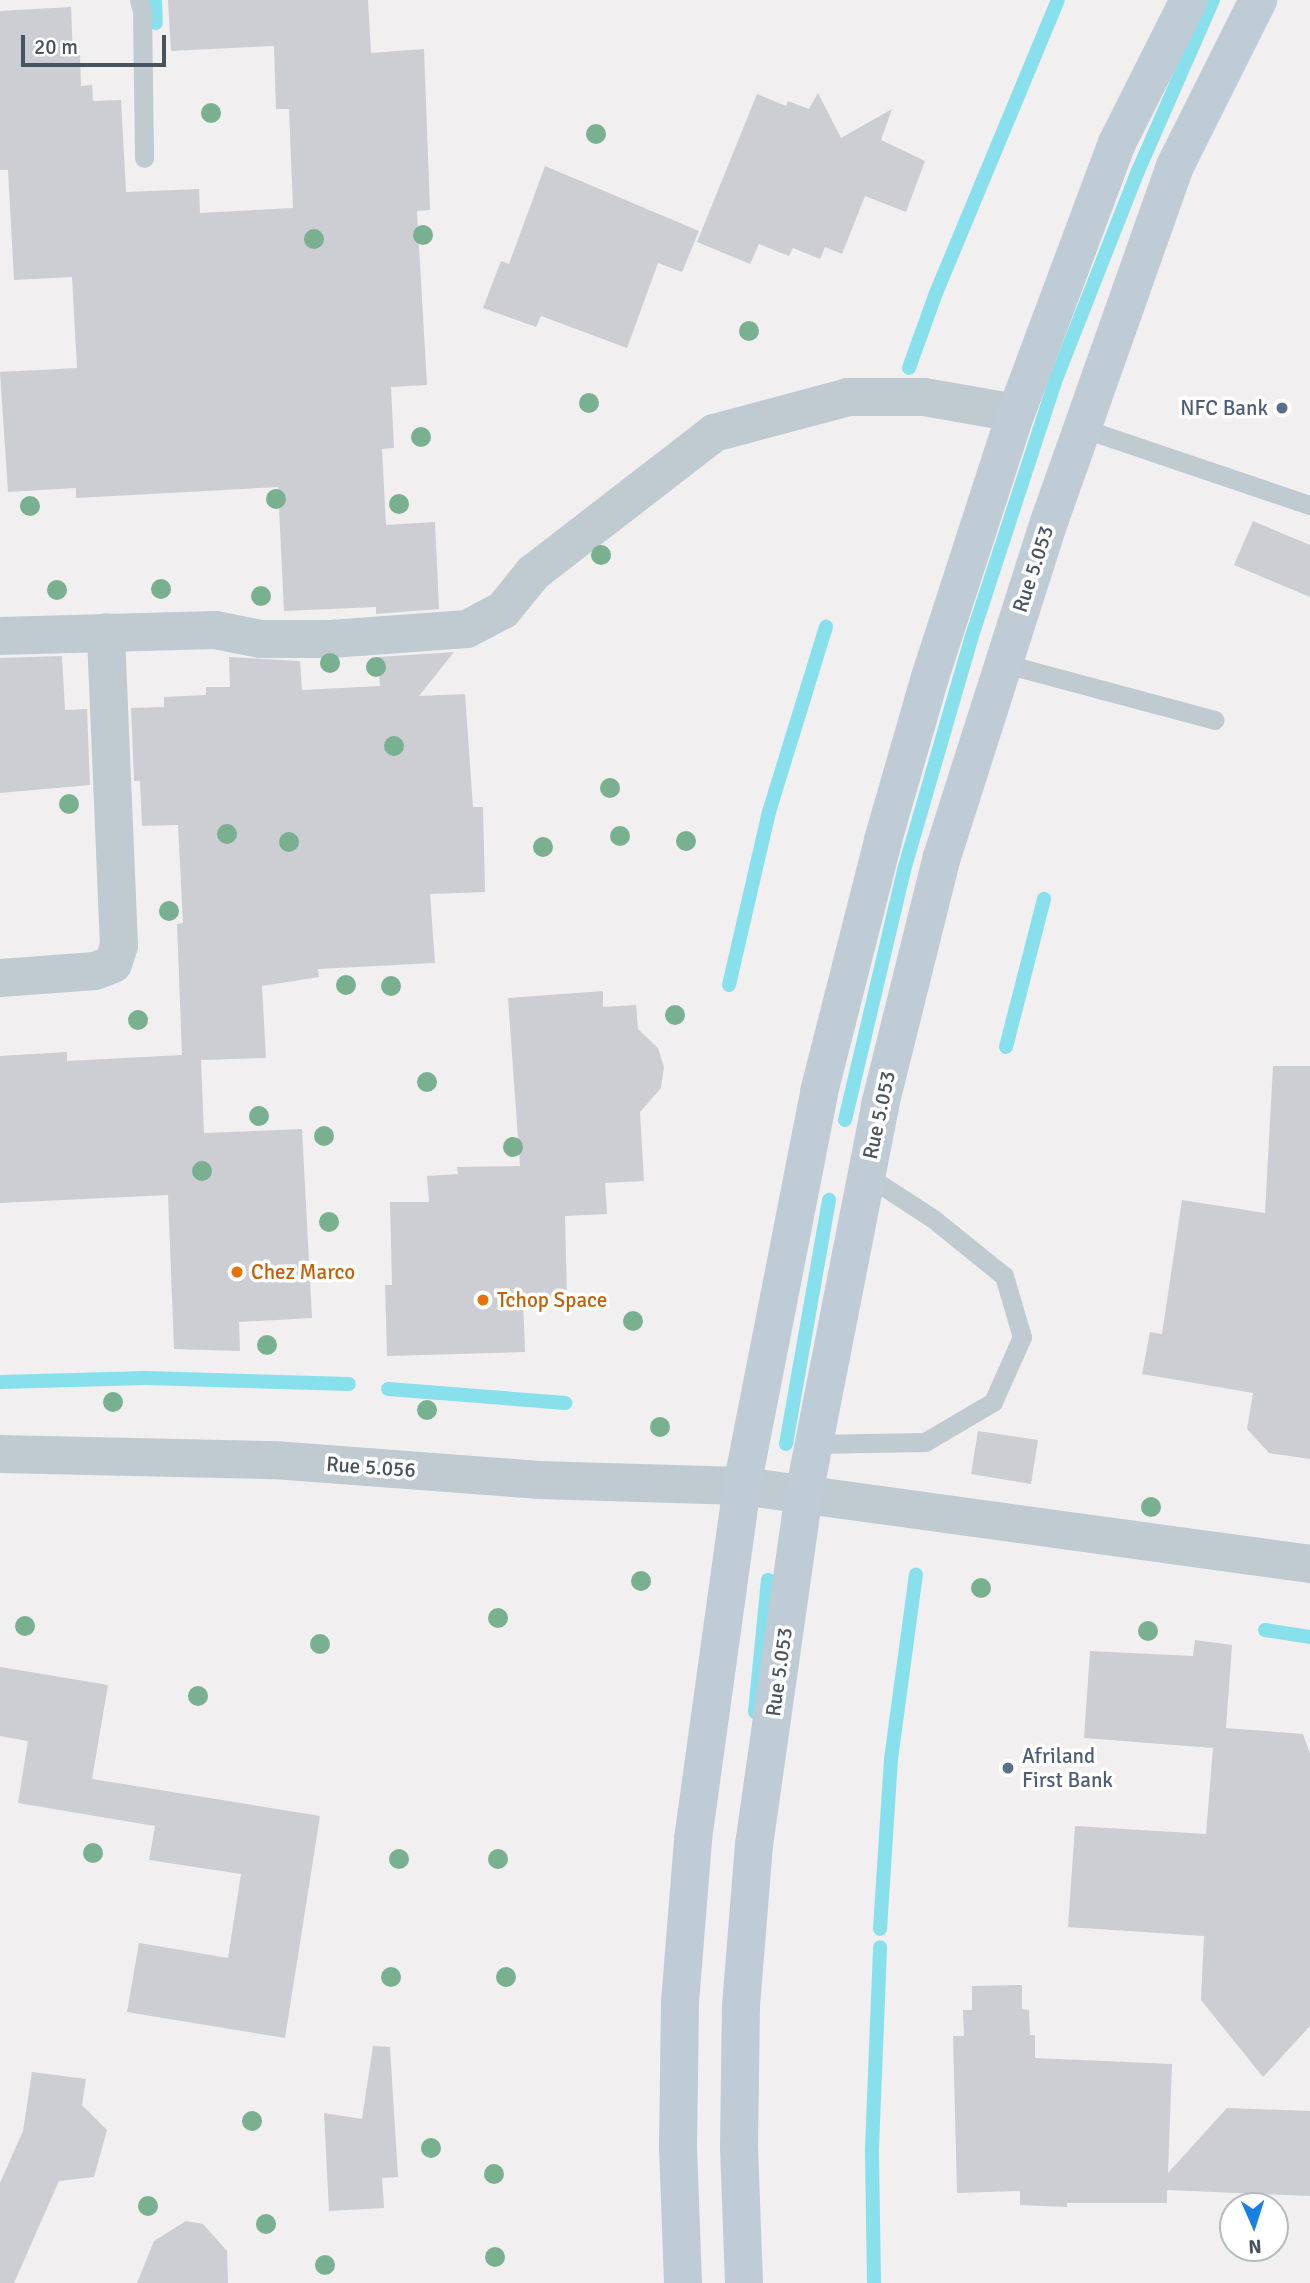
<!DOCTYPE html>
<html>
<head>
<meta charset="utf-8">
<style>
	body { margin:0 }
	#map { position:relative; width:1310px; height:2283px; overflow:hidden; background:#f1efef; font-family:Signika,sans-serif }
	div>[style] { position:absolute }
	.stream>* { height:14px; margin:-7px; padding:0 7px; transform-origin:7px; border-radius:7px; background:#89e0ed }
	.building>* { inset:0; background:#ccced4 }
	.service>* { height:19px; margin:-9.5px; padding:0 9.5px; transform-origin:9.5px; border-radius:9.5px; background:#bfcad1 }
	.minor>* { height:38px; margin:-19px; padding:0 19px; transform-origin:19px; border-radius:19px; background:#bfcad1 }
	.secondary>* { height:38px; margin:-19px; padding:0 19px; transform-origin:19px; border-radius:19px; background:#bfccd6 }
	.trees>* { width:20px; height:20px; margin:-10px; border-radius:50%; background:#79b190 }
	.dots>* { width:19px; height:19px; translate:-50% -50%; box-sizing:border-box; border:4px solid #fff; border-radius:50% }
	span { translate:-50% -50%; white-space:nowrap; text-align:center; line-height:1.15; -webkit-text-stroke:7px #fff; paint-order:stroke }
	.service-label { font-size:21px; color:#4e5e75 }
	.right { translate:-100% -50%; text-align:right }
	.left { translate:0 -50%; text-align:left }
	.street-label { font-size:21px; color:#47545d }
	.food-label { font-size:21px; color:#c56008 }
	.north { position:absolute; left:1219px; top:2192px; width:70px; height:70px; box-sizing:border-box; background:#fff; border:2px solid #b5bbbe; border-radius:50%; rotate:177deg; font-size:19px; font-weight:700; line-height:28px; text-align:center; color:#47545d }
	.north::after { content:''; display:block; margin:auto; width:24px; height:32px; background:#1780e3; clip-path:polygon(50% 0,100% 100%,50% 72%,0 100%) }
	.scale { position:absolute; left:21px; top:35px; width:145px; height:32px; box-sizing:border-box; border:4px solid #47545d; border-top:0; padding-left:9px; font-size:21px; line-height:24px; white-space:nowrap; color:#47545d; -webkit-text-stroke:5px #fff; paint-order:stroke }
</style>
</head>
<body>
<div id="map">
	<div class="stream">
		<div style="left:155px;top:0;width:23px;rotate:88deg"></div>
		<div style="left:909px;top:368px;width:80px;rotate:-70.2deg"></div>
		<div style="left:936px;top:293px;width:317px;rotate:-67.4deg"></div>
		<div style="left:729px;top:985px;width:178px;rotate:-77deg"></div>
		<div style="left:769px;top:812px;width:194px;rotate:-72.9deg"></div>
		<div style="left:1006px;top:1047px;width:153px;rotate:-75.6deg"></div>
		<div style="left:845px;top:1120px;width:257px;rotate:-76.7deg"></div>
		<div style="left:904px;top:870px;width:241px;rotate:-73.8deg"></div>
		<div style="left:971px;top:639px;width:274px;rotate:-71.9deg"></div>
		<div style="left:1056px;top:379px;width:224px;rotate:-68.5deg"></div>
		<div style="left:1138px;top:171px;width:187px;rotate:-66.3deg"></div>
		<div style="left:0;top:1382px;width:146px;rotate:-1.6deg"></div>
		<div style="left:146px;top:1378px;width:203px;rotate:1.7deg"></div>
		<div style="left:388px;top:1389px;width:178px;rotate:4.5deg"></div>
		<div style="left:786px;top:1444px;width:248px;rotate:-80deg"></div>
		<div style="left:1265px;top:1630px;width:46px;rotate:8.8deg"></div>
		<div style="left:755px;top:1712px;width:133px;rotate:-84.4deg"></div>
		<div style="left:880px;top:1929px;width:170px;rotate:-86.3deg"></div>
		<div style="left:891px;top:1759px;width:186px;rotate:-82.3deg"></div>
		<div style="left:874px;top:2282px;width:134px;rotate:-90.9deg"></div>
		<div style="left:872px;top:2148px;width:201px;rotate:-87.7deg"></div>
	</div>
	<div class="building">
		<div style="clip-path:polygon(168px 0,368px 0,371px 53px,424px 49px,430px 210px,417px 211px,427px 385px,391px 387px,394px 448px,382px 449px,386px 525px,435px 522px,439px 609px,376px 614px,376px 607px,284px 611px,278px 487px,76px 498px,76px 488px,8px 492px,0 372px,77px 368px,72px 277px,14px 280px,8px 170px,0 170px,0 11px,71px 7px,73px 56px,80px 55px,81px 86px,92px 85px,93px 101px,121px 100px,126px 192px,199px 189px,200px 213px,293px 208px,289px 109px,276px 109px,274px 46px,171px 51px)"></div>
		<div style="clip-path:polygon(818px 93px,841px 138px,892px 109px,881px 140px,925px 161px,906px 212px,865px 196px,842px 254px,825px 247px,820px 259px,793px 248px,789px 256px,759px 244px,750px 264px,697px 242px,757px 94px,786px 106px,788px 101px,809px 109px)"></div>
		<div style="clip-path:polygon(545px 166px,699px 231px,682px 272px,658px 263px,627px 348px,541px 316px,536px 327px,483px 308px,501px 261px,509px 264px)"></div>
		<div style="clip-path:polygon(1253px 521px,1310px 545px,1310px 597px,1234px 565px)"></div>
		<div style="clip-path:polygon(454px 652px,419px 696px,465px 694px,473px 807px,483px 807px,485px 892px,430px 894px,435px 963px,318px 969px,319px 977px,262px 986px,266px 1058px,201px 1060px,204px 1133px,302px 1129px,312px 1318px,239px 1322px,240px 1351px,174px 1349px,168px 1195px,0 1203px,0 1056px,67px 1052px,67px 1061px,182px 1055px,177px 924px,183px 923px,178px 825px,142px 826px,140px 781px,134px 781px,131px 708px,164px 707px,164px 697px,206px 695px,206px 687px,230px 687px,229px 657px,300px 661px,302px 690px,380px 686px,378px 657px)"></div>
		<div style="clip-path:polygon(62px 656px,65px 710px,87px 709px,90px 785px,0 793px,0 658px)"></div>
		<div style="clip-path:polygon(603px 991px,603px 1007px,636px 1005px,638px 1029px,658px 1048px,664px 1067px,661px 1088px,640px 1112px,644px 1181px,605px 1183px,607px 1214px,565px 1216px,567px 1297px,523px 1298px,525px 1352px,387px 1356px,385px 1285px,392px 1285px,390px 1202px,429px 1202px,427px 1176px,458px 1174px,457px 1167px,520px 1166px,508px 998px)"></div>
		<div style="clip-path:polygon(1273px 1066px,1310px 1066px,1310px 1459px,1269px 1453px,1247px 1429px,1253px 1393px,1142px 1374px,1150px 1332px,1162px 1334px,1182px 1200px,1265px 1213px)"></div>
		<div style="clip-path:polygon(978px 1431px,1038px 1440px,1031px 1484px,971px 1474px)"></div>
		<div style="clip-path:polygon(1195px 1640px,1232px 1645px,1226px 1728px,1303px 1734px,1310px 1754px,1310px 2026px,1263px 2077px,1201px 2000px,1204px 1936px,1068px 1927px,1075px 1826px,1206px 1834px,1213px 1748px,1084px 1738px,1090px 1651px,1193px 1656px)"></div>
		<div style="clip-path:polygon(0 1667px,108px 1685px,92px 1779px,320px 1816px,285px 2038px,127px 2012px,139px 1943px,228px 1958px,241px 1874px,149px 1860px,155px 1826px,18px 1803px,28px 1741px,0 1736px)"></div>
		<div style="clip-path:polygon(1022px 1985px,1022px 2009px,1029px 2010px,1030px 2035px,1035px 2035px,1035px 2058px,1172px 2064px,1168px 2173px,1227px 2108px,1310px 2111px,1310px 2196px,1167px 2190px,1167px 2203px,1067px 2203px,1067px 2207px,1020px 2205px,1020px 2191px,957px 2193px,953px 2036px,964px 2036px,963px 2010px,972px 2010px,972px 1986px)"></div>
		<div style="clip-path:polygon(373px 2046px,390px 2047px,398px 2177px,382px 2178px,384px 2208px,329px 2211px,324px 2113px,362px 2119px)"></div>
		<div style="clip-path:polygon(32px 2072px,86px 2079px,82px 2105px,107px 2130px,94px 2177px,59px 2181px,14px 2283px,0 2283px,0 2183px,23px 2131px)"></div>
		<div style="clip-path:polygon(186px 2221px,203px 2224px,227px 2251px,228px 2283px,137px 2283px,154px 2241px)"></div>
	</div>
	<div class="service">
		<div style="left:139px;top:0;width:11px;rotate:75deg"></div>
		<div style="left:142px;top:11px;width:147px;rotate:89.2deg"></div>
		<div style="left:1082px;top:428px;width:241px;rotate:18.7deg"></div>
		<div style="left:1002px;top:663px;width:220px;rotate:15deg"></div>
		<div style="left:814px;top:1444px;width:111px;rotate:-1deg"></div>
		<div style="left:925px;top:1442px;width:79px;rotate:-30.5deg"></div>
		<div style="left:993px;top:1402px;width:71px;rotate:-66deg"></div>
		<div style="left:1022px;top:1337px;width:64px;rotate:-106.4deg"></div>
		<div style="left:1004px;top:1276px;width:92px;rotate:-141.1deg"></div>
		<div style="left:932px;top:1218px;width:79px;rotate:-146.9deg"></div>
	</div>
	<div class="minor">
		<div style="left:0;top:636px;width:215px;rotate:-1.6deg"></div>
		<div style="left:215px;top:630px;width:47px;rotate:11.1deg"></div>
		<div style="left:261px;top:639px;width:70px"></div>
		<div style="left:331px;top:639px;width:136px;rotate:-4.2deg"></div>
		<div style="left:467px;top:629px;width:41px;rotate:-27.8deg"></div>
		<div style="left:503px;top:610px;width:48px;rotate:-51deg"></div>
		<div style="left:533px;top:573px;width:229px;rotate:-37.7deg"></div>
		<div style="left:714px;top:433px;width:139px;rotate:-15deg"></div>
		<div style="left:848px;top:397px;width:76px"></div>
		<div style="left:924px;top:397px;width:93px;rotate:9.9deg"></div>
		<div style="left:0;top:978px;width:95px;rotate:-4.2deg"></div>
		<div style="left:95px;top:971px;width:19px;rotate:-21deg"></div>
		<div style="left:113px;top:964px;width:19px;rotate:-72deg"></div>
		<div style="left:119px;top:946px;width:314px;rotate:-92.4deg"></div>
		<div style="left:0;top:1454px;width:274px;rotate:1.3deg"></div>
		<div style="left:274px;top:1460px;width:265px;rotate:4.3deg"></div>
		<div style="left:538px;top:1480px;width:204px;rotate:1.7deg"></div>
		<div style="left:742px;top:1486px;width:573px;rotate:7.82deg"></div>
	</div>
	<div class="secondary">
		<div style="left:683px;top:2283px;width:136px;rotate:-92.1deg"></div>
		<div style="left:678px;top:2147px;width:145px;rotate:-89.2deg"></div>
		<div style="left:680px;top:2002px;width:164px;rotate:-85.4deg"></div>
		<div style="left:693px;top:1839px;width:356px;rotate:-82.1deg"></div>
		<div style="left:742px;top:1486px;width:401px;rotate:-78.9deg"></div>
		<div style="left:819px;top:1092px;width:260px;rotate:-75.7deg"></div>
		<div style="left:883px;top:840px;width:170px;rotate:-73.9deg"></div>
		<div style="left:930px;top:677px;width:278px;rotate:-72deg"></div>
		<div style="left:1016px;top:413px;width:288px;rotate:-69.5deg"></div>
		<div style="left:1117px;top:143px;width:160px;rotate:-63.3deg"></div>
		<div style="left:744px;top:2283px;width:137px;rotate:-92.1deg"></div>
		<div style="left:739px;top:2146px;width:140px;rotate:-89.2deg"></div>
		<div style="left:741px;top:2006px;width:162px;rotate:-85.4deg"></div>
		<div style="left:754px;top:1845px;width:355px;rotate:-81.9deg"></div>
		<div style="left:804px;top:1494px;width:396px;rotate:-78.9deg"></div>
		<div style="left:880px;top:1105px;width:256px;rotate:-76deg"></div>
		<div style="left:942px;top:857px;width:352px;rotate:-72.3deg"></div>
		<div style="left:1049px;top:522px;width:378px;rotate:-70.5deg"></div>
		<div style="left:1175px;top:166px;width:186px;rotate:-63.4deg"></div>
	</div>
	<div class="trees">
		<div style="left:211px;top:113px"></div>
		<div style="left:596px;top:134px"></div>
		<div style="left:423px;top:235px"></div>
		<div style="left:314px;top:239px"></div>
		<div style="left:749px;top:331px"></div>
		<div style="left:589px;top:403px"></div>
		<div style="left:421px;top:437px"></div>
		<div style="left:276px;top:499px"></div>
		<div style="left:399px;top:504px"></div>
		<div style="left:30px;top:506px"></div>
		<div style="left:601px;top:555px"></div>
		<div style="left:161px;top:589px"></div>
		<div style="left:57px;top:590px"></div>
		<div style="left:261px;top:596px"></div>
		<div style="left:330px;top:663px"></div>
		<div style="left:376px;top:667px"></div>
		<div style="left:394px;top:746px"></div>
		<div style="left:610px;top:788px"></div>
		<div style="left:69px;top:804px"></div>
		<div style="left:227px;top:834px"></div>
		<div style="left:620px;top:836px"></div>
		<div style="left:686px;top:841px"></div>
		<div style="left:289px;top:842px"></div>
		<div style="left:543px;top:847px"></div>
		<div style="left:169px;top:911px"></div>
		<div style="left:346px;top:985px"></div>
		<div style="left:391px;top:986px"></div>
		<div style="left:675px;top:1015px"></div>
		<div style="left:138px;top:1020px"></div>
		<div style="left:427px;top:1082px"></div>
		<div style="left:259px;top:1116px"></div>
		<div style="left:324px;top:1136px"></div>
		<div style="left:513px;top:1147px"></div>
		<div style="left:202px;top:1171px"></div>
		<div style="left:329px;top:1222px"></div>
		<div style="left:633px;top:1321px"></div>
		<div style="left:267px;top:1345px"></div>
		<div style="left:113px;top:1402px"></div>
		<div style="left:427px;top:1410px"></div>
		<div style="left:660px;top:1427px"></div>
		<div style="left:1151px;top:1507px"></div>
		<div style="left:641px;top:1581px"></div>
		<div style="left:981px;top:1588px"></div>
		<div style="left:498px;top:1618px"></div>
		<div style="left:25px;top:1626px"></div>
		<div style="left:1148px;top:1631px"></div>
		<div style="left:320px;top:1644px"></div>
		<div style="left:198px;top:1696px"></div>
		<div style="left:93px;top:1853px"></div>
		<div style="left:399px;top:1859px"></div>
		<div style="left:498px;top:1859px"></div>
		<div style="left:391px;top:1977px"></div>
		<div style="left:506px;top:1977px"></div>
		<div style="left:252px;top:2121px"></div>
		<div style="left:431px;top:2148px"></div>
		<div style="left:494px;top:2174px"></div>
		<div style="left:148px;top:2206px"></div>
		<div style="left:266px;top:2224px"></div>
		<div style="left:495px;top:2257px"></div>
		<div style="left:325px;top:2265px"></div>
	</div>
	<div class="dots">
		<div style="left:1282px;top:408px;background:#5c6f8a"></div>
		<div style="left:237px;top:1272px;background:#e8710a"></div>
		<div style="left:483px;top:1300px;background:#e8710a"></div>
		<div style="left:1008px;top:1768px;background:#5c6f8a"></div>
	</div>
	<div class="service-label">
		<span class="right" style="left:1268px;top:408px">NFC Bank</span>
		<span class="left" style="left:1022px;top:1768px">Afriland<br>First Bank</span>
	</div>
	<div class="street-label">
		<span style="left:1033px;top:569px;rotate:-72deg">Rue 5.053</span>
		<span style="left:879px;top:1115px;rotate:-78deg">Rue 5.053</span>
		<span style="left:371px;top:1467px;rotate:4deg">Rue 5.056</span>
		<span style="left:779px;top:1672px;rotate:-82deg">Rue 5.053</span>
	</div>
	<div class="food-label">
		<span class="left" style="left:251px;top:1272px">Chez Marco</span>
		<span class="left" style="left:497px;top:1300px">Tchop Space</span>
	</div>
	<div class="north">N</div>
	<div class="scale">20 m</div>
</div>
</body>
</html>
